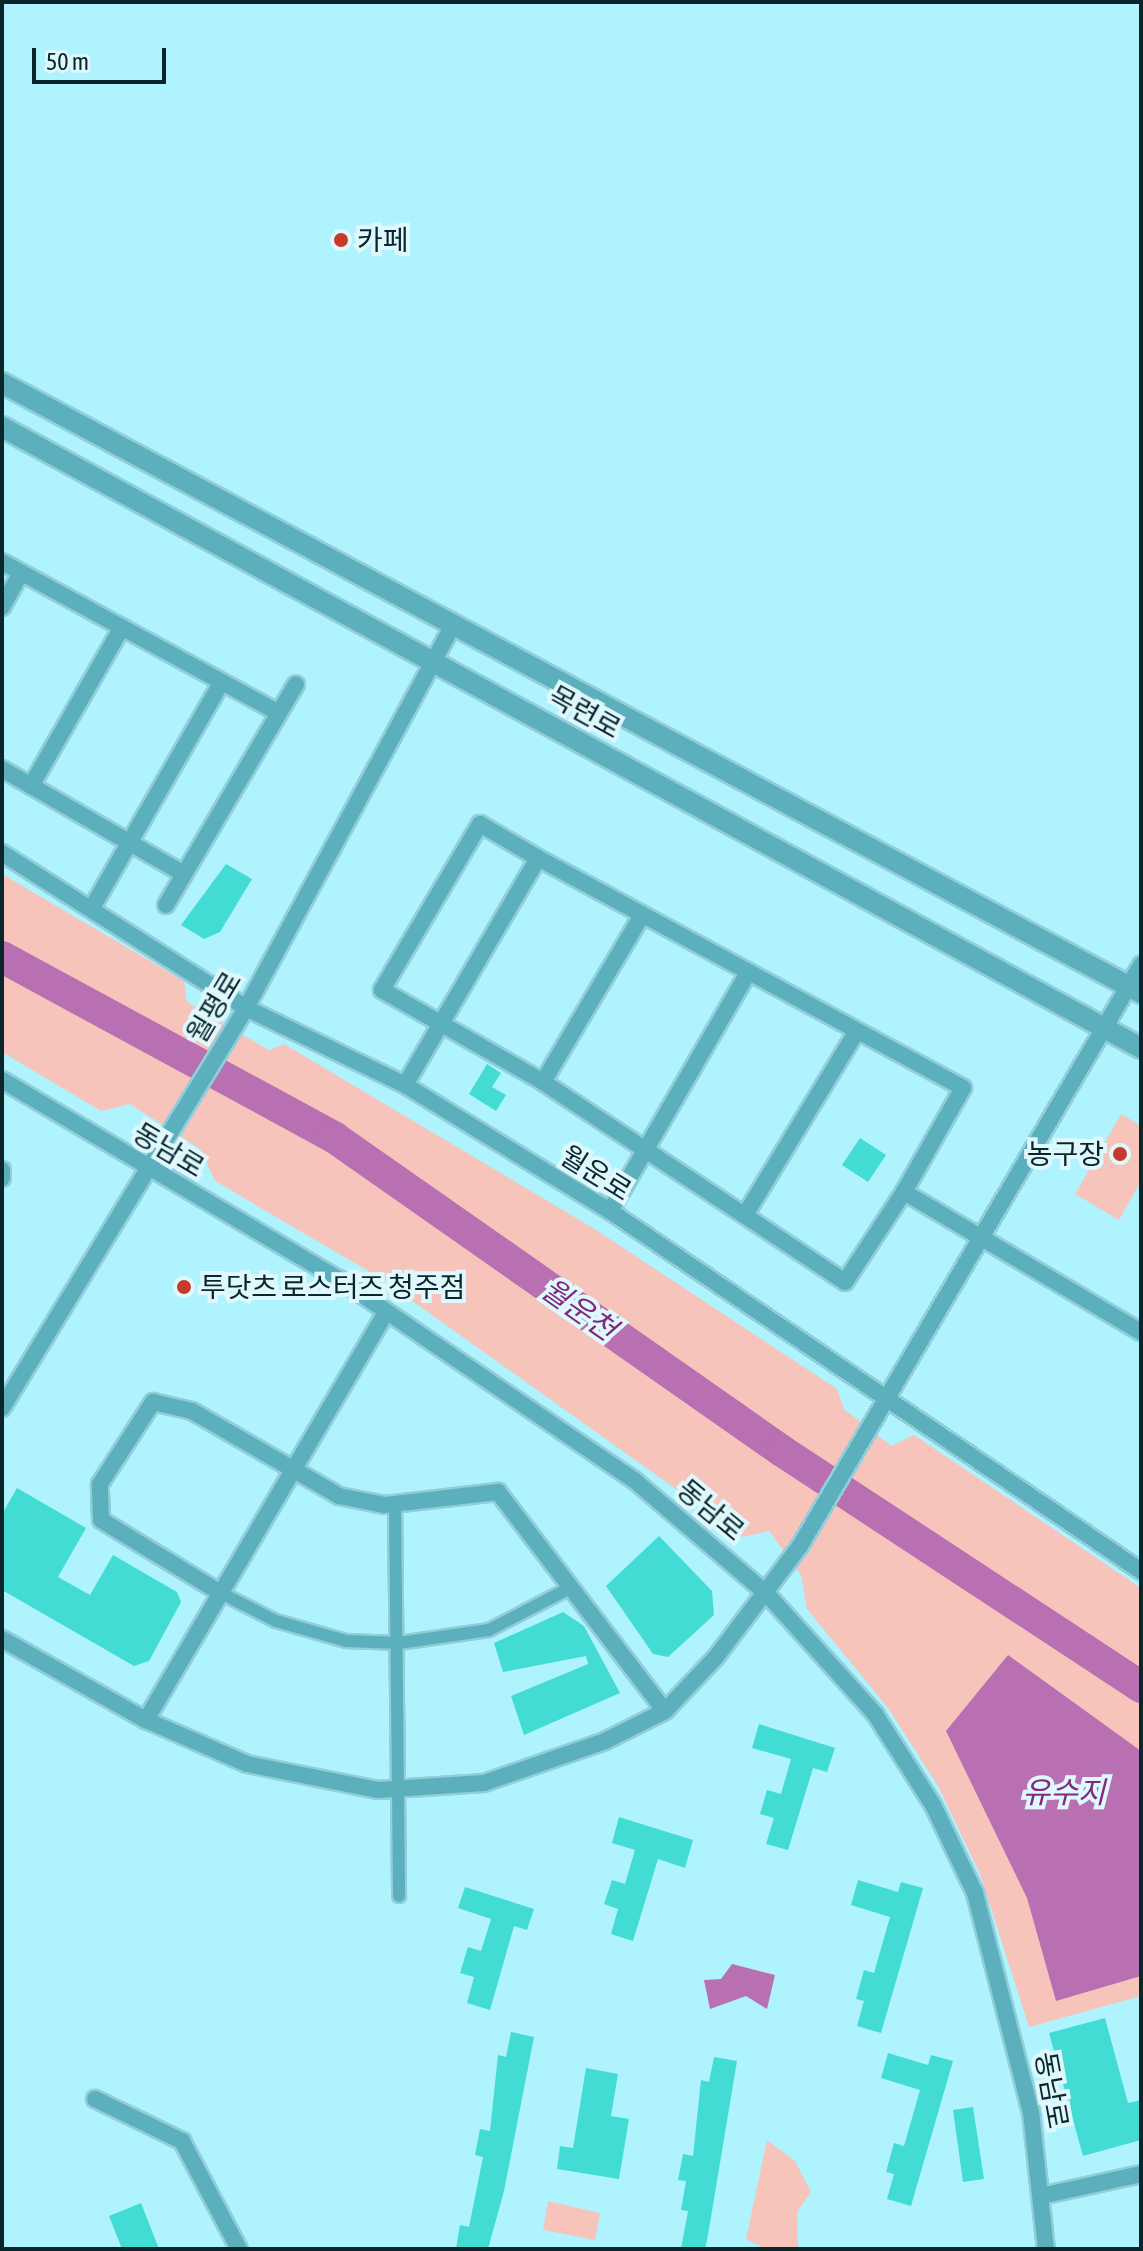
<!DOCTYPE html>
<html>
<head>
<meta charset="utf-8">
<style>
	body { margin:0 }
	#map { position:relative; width:1143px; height:2251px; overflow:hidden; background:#aff3ff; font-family:"Asap Condensed","Noto Sans KR",sans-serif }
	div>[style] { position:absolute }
	.green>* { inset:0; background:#f7c4bb }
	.water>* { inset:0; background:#b870b2 }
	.river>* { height:32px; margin:-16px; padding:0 16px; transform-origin:16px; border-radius:16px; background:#b870b2 }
	.building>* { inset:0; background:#42dcd5 }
	.roads { filter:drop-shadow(2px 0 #91ced9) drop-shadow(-2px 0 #91ced9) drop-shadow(0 2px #91ced9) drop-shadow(0 -2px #91ced9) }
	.pedestrian>* { height:12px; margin:-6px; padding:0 6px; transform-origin:6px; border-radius:6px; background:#5cb0be }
	.minor>* { height:16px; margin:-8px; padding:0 8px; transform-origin:8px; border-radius:8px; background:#5cb0be }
	.tertiary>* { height:20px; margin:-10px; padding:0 10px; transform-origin:10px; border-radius:10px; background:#5cb0be }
	.dots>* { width:22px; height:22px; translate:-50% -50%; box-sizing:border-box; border:4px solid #def8fd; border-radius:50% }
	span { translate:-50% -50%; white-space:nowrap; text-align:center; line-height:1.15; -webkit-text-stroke:8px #def8fd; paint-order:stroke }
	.poi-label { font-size:28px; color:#0a262b }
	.left { translate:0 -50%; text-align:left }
	.right { translate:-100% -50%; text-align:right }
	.street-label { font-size:28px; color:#0a262b }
	.water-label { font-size:30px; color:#812a7c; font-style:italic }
	.frame { position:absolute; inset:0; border:4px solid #0a262b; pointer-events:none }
	.scale { position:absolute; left:32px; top:48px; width:134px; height:36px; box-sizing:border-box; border:4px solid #0a262b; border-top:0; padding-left:10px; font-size:24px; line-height:28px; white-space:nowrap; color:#0a262b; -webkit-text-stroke:6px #def8fd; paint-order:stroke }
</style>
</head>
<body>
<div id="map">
	<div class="green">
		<div style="clip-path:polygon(2px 874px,184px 981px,187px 1002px,269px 1050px,284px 1044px,593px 1228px,837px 1389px,844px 1409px,891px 1446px,914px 1435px,1141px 1588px,1141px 1996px,1029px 2027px,980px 1874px,938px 1786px,888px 1708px,807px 1609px,801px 1575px,769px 1531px,743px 1537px,380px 1278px,215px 1181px,200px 1149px,130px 1104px,101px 1111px,2px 1052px)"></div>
		<div style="clip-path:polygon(1121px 1114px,1141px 1126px,1141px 1181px,1119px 1220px,1075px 1194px)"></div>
		<div style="clip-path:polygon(767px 2140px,795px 2161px,811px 2192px,797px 2212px,798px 2249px,766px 2249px,746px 2239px)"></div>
		<div style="clip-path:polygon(548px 2201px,600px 2213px,595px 2240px,543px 2230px)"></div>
	</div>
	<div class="water">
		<div style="clip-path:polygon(1008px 1655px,1141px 1751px,1141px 1976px,1056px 2001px,1027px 1898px,946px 1731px)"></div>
		<div style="clip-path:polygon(732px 1964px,775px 1975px,767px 2009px,746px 1996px,710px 2009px,704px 1980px,721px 1979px)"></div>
	</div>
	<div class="river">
		<div style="left:2px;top:957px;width:379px;rotate:28.5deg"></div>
		<div style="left:335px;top:1138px;width:546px;rotate:35deg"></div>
		<div style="left:782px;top:1451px;width:430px;rotate:33.3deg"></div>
	</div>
	<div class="building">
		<div style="clip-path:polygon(226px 864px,252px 879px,220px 932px,204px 939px,181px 925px)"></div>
		<div style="clip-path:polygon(487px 1064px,501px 1073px,492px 1087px,506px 1095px,496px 1111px,469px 1094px)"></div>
		<div style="clip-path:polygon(860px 1138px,886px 1155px,868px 1182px,842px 1165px)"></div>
		<div style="clip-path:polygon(17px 1488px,86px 1528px,58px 1577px,90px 1595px,113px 1555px,177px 1592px,181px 1602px,149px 1661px,134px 1666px,2px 1590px,2px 1514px)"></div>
		<div style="clip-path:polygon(659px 1536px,712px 1591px,714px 1615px,668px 1657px,653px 1654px,606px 1586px)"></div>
		<div style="clip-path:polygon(563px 1612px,584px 1626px,620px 1693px,524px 1735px,511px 1696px,588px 1664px,586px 1656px,503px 1672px,494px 1643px)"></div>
		<div style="clip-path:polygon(759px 1724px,835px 1748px,827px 1772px,813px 1768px,788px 1850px,766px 1844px,774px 1818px,760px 1814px,767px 1790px,781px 1794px,791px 1759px,752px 1748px)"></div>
		<div style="clip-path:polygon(619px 1817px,693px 1840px,685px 1868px,658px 1859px,633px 1941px,611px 1934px,618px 1909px,604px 1904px,612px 1880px,625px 1884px,635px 1850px,612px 1843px)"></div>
		<div style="clip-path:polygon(858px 1880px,898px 1892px,901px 1882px,923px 1888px,881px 2033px,857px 2026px,864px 2001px,856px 1999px,864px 1970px,874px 1973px,890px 1917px,851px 1905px)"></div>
		<div style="clip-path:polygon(465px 1887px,534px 1909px,527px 1930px,514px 1926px,490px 2010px,467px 2003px,474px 1977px,460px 1973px,468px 1947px,481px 1951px,491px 1919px,458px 1908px)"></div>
		<div style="clip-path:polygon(1105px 2018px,1128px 2103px,1141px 2100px,1141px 2140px,1083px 2156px,1049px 2033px)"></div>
		<div style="clip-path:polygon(511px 2032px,534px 2037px,504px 2191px,488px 2249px,456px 2249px,460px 2225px,469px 2227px,483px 2157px,475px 2155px,480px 2129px,490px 2131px,498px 2055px,506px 2057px)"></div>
		<div style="clip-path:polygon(888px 2053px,928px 2065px,931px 2055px,953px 2061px,911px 2206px,887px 2199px,894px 2174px,886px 2172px,894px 2143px,904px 2146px,920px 2090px,881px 2078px)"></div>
		<div style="clip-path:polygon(714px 2057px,737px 2061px,708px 2235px,705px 2249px,681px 2249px,688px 2211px,681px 2210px,686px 2181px,678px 2180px,683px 2154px,693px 2156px,701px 2080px,709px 2082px)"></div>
		<div style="clip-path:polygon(586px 2068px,618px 2074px,611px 2116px,629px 2119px,619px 2179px,557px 2169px,560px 2146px,573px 2148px)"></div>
		<div style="clip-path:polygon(973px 2107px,984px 2179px,963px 2182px,953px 2110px)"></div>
		<div style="clip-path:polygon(141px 2203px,159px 2249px,122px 2249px,109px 2216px)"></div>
	</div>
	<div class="roads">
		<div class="pedestrian">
			<div style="left:395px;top:1504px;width:392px;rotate:89.4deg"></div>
			<div style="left:219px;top:1592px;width:64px;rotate:27deg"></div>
			<div style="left:276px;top:1621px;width:73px;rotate:15.9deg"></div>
			<div style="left:346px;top:1641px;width:53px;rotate:2.2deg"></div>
			<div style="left:399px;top:1643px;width:91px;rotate:-8.2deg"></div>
			<div style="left:489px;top:1630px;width:93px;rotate:-27.4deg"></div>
		</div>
		<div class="minor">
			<div style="left:2px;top:562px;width:315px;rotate:28.6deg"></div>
			<div style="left:2px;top:607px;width:39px;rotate:-61deg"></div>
			<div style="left:2px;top:769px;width:210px;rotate:30deg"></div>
			<div style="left:31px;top:786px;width:183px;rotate:-60.2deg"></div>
			<div style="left:2px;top:853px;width:289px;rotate:32.4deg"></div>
			<div style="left:246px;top:1008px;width:177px;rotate:25.8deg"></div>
			<div style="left:405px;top:1085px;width:241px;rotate:31.6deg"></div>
			<div style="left:610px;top:1211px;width:642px;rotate:34.14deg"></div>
			<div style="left:538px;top:858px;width:67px;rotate:-149.6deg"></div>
			<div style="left:480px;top:824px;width:193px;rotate:120.6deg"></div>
			<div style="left:382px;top:990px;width:185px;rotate:29.7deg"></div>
			<div style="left:543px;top:1082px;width:362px;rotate:33.5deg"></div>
			<div style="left:845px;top:1282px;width:108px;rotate:-56.8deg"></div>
			<div style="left:166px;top:905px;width:256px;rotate:-59.5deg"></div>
			<div style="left:93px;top:906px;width:258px;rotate:-60.1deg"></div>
			<div style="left:2px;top:1080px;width:391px;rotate:30.6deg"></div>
			<div style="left:339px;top:1279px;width:357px;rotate:34.3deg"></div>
			<div style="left:634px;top:1480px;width:175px;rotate:40.6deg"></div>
			<div style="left:767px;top:1594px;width:161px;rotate:48deg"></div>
			<div style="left:875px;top:1714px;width:108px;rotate:57.5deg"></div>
			<div style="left:933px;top:1805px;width:98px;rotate:64.5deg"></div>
			<div style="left:975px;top:1893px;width:226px;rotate:75.7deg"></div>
			<div style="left:1031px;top:2112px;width:138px;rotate:83.8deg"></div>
			<div style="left:543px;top:1082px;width:194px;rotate:-59.3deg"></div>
			<div style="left:405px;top:1085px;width:263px;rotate:-59.6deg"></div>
			<div style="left:538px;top:858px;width:483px;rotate:28.4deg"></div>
			<div style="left:963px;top:1088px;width:120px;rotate:119.6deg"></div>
			<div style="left:904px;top:1192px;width:275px;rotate:30.6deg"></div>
			<div style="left:2px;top:1170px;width:8px;rotate:90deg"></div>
			<div style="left:610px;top:1211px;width:275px;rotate:-59.9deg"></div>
			<div style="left:745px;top:1215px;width:215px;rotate:-58.7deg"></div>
			<div style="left:2px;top:1408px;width:469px;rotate:-58.6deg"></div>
			<div style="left:246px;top:1008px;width:437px;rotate:-61.6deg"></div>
			<div style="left:219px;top:1592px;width:138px;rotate:-148.6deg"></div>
			<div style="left:101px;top:1520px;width:36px;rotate:-92deg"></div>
			<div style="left:100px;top:1484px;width:98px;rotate:-57.1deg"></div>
			<div style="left:153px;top:1402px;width:40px;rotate:13deg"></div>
			<div style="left:192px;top:1411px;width:170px;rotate:30deg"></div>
			<div style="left:339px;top:1496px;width:47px;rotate:11.1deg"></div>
			<div style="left:385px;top:1505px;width:114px;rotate:-6.6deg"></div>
			<div style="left:498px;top:1492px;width:275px;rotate:52.7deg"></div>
			<div style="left:2px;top:1639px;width:165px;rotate:29.4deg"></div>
			<div style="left:146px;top:1720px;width:110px;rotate:23.5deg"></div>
			<div style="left:247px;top:1764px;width:134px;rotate:11.2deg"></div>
			<div style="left:378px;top:1790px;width:106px;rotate:-3.8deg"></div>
			<div style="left:484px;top:1783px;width:128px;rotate:-19.1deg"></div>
			<div style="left:605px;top:1741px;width:67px;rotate:-26.6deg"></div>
			<div style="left:665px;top:1711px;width:74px;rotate:-46.6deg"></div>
			<div style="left:716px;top:1657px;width:139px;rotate:-52.9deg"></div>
			<div style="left:800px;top:1546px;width:674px;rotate:-59.59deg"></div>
			<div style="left:146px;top:1720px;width:472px;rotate:-59.5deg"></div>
			<div style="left:95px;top:2099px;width:97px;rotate:25.8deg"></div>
			<div style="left:182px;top:2141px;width:122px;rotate:62.2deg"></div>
			<div style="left:1041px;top:2196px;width:102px;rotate:-12.4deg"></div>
		</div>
		<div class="tertiary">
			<div style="left:2px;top:383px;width:1292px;rotate:28.17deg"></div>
			<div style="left:2px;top:427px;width:1297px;rotate:28.6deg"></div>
		</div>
	</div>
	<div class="dots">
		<div style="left:341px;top:240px;background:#c73a2a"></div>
		<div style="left:1120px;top:1154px;background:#c73a2a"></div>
		<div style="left:184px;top:1287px;background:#c73a2a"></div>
	</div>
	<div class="poi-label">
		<span class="left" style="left:357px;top:240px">카페</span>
		<span class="right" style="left:1104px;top:1154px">농구장</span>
		<span class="left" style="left:200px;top:1287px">투닷츠 로스터즈 청주점</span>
	</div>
	<div class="street-label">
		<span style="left:585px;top:712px;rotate:29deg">목련로</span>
		<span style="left:214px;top:1007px;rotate:-59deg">월평로</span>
		<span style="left:169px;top:1150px;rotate:31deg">동남로</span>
		<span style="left:596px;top:1173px;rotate:32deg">월운로</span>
		<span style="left:711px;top:1510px;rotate:40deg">동남로</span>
		<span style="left:1052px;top:2090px;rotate:80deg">동남로</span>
	</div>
	<div class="water-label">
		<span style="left:579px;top:1309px;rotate:35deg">월운천</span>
		<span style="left:1064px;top:1792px">유수지</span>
	</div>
	<div class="frame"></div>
	<div class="scale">50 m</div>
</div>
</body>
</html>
